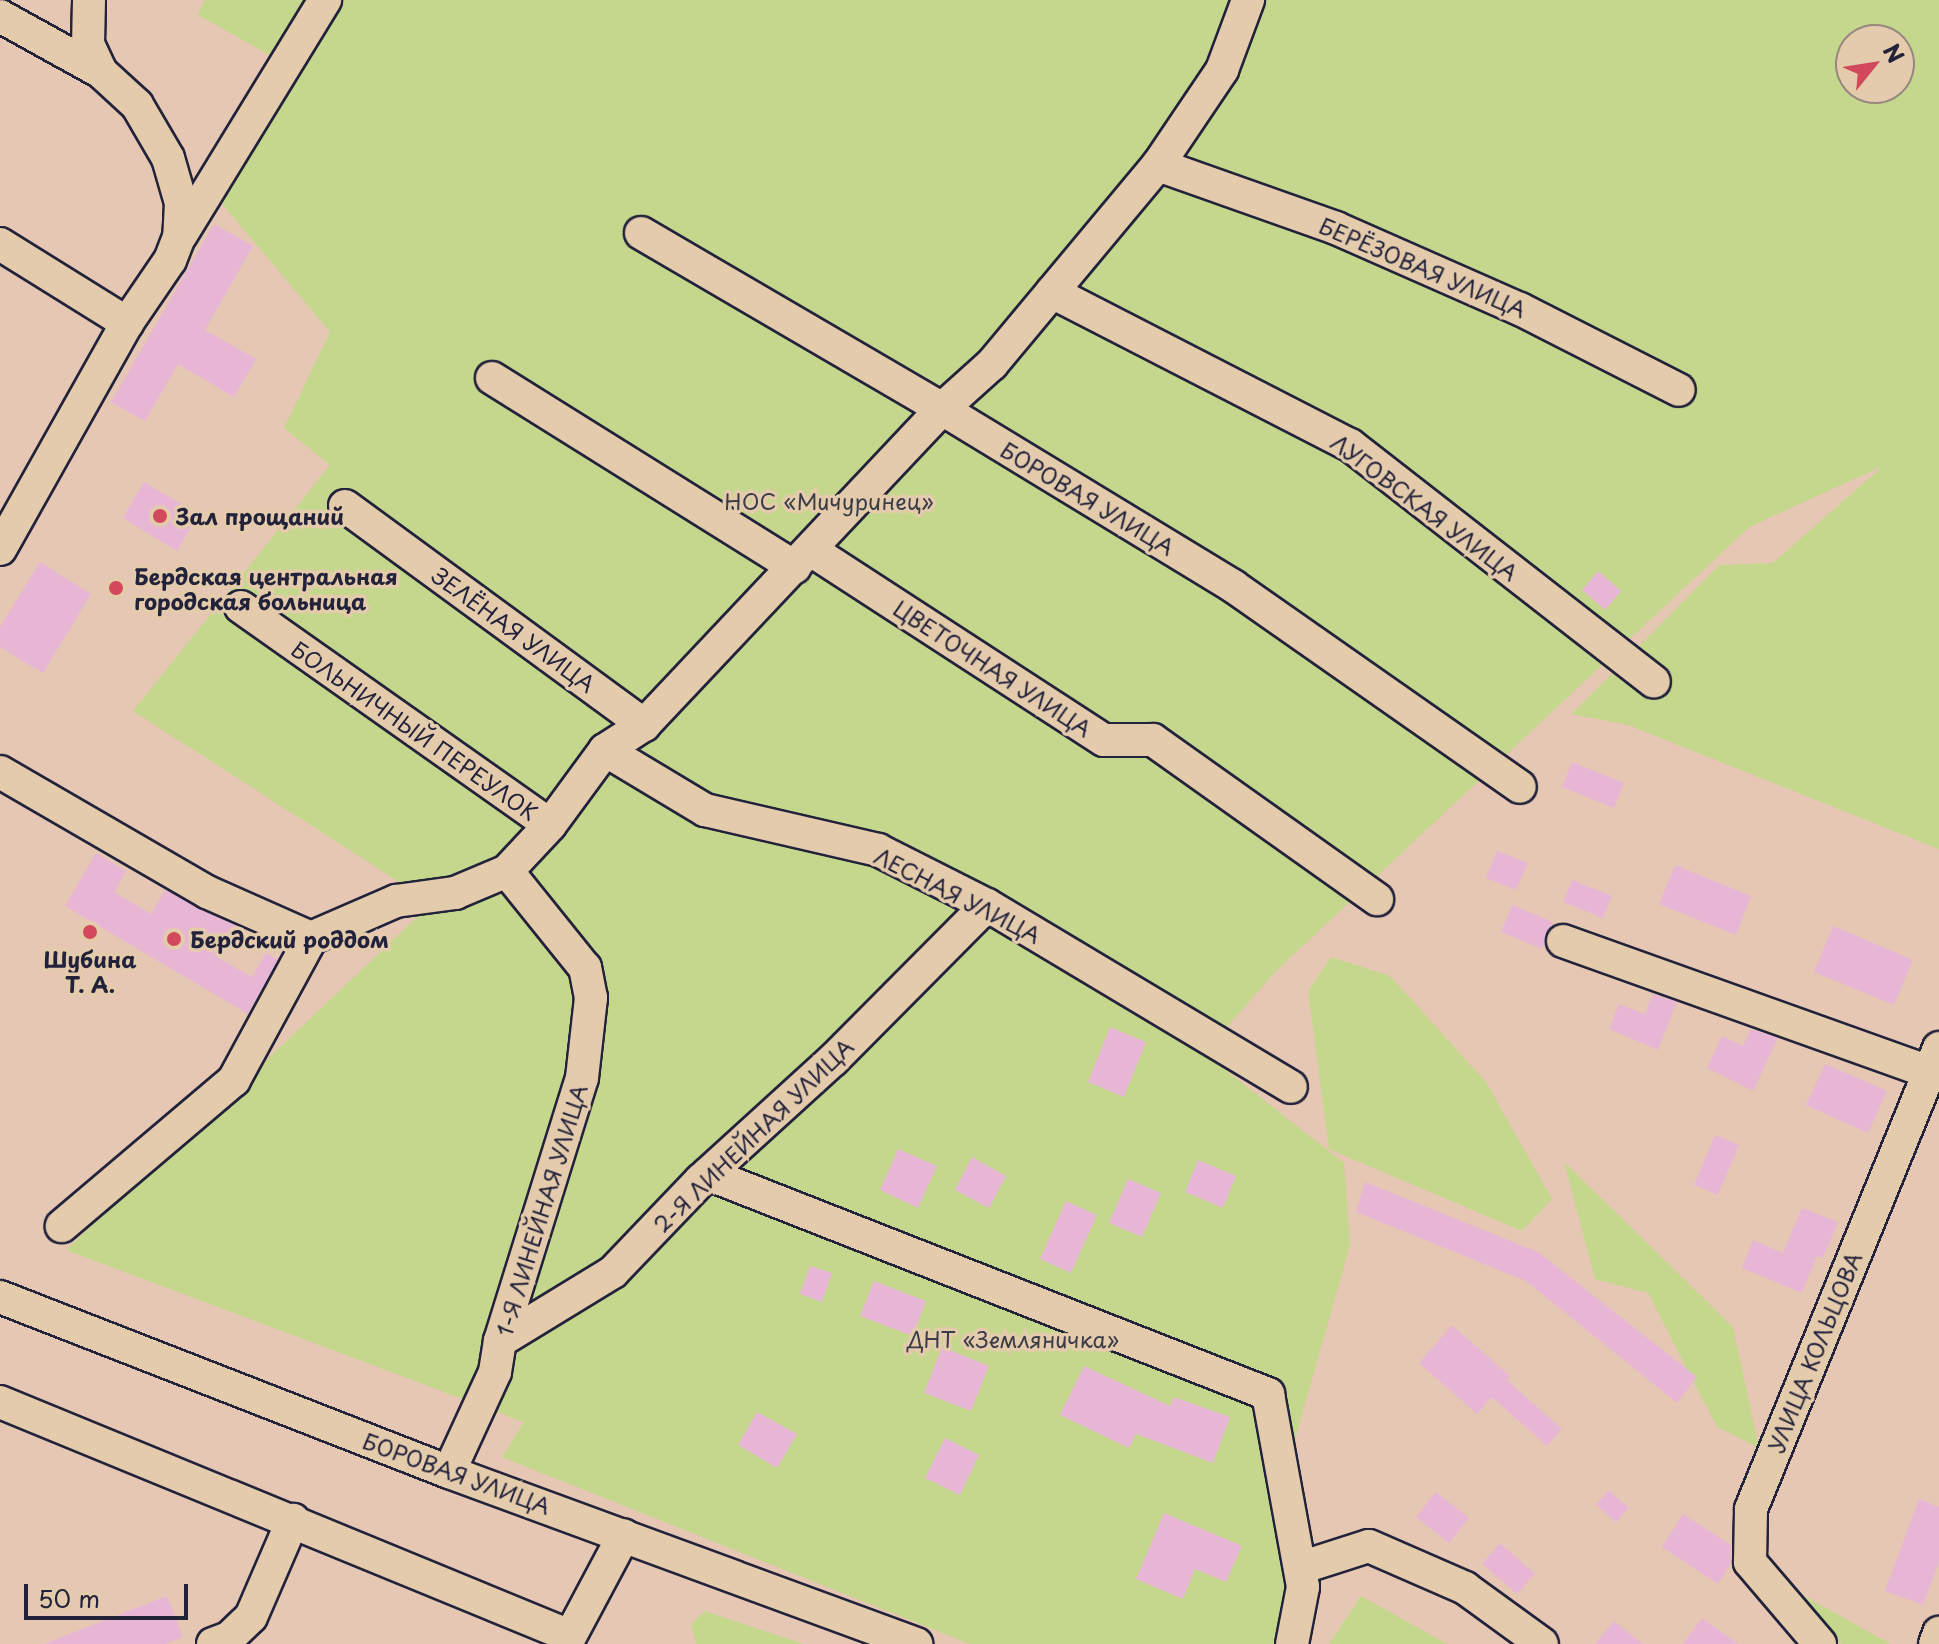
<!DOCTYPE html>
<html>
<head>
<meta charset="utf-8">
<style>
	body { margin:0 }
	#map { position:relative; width:1939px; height:1644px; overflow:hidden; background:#e5c7b4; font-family:"Playpen Sans",sans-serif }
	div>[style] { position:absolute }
	.green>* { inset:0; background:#c4d78c }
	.building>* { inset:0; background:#e8b6d5 }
	.roads { filter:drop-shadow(2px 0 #22223b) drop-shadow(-2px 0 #22223b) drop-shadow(0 2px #22223b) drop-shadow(0 -2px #22223b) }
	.minor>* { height:32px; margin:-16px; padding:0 16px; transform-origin:16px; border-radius:16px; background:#e4cbac }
	.dots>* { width:22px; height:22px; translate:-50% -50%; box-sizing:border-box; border:4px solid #e4cbac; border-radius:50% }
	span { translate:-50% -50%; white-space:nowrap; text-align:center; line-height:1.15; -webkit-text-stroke:7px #e4cbac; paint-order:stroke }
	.street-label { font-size:22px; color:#22223b }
	.park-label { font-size:22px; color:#3a3d47 }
	.poi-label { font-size:22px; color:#22223b; font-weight:700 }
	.left { translate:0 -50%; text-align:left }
	.north { position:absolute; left:1835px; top:24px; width:80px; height:80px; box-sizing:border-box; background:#e4cbac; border:2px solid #96877f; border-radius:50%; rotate:60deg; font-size:22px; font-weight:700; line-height:32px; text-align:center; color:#22223b }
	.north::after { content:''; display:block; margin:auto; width:28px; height:36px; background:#d1495b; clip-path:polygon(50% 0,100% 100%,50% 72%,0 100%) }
	.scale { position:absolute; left:24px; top:1584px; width:164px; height:36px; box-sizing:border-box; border:4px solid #22223b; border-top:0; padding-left:10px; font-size:24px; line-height:28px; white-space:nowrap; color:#22223b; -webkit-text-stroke:6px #e4cbac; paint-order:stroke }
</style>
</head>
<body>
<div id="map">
	<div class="green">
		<div style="clip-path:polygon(evenodd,205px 0,1939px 0,1939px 849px,1628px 725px,1572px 714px,1719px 565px,1773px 563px,1883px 466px,1749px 527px,1275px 972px,1204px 1053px,1344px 1163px,1350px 1245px,1296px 1436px,1293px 1644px,970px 1644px,502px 1457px,524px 1422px,66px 1250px,432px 903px,133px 711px,330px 465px,284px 428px,330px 332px,223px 205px,271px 56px,198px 15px,205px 0,1851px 40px,1899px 40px,1899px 88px,1851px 88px,1851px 40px)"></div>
		<div style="clip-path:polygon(1331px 957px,1390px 976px,1486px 1082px,1552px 1199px,1522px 1231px,1329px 1149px,1308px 991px)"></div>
		<div style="clip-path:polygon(1564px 1162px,1733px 1327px,1759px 1448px,1717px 1427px,1648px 1293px,1595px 1279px)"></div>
		<div style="clip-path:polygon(1797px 1592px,1891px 1644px,1842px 1644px,1829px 1634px)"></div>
		<div style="clip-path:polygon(1361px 1596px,1447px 1644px,1329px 1644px)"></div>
		<div style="clip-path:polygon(705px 1611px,804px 1644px,696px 1644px,691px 1624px)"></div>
	</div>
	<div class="building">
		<div style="clip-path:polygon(214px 224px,253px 246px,205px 330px,256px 359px,234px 397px,178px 364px,145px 421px,111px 402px)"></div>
		<div style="clip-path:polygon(144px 482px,198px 514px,177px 551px,123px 518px)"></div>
		<div style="clip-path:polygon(40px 562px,91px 594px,43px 673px,0 647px,0 627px)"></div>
		<div style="clip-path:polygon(1598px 571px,1621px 591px,1605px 610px,1582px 590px)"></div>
		<div style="clip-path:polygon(1572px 762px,1624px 783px,1614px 808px,1562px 787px)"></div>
		<div style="clip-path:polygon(1497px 851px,1528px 863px,1516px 890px,1486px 878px)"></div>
		<div style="clip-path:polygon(96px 853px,126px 871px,114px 892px,151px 914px,165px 890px,236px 926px,217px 957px,252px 977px,266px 953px,278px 960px,248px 1014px,65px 906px)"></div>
		<div style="clip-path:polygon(1675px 865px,1751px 896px,1736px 935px,1659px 904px)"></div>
		<div style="clip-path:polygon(1572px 880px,1612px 896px,1603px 918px,1563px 902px)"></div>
		<div style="clip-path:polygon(1512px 905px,1553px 922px,1542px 949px,1501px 932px)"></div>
		<div style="clip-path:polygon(1833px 926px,1913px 960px,1894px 1005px,1814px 972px)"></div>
		<div style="clip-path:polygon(1653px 994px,1677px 1002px,1658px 1050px,1609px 1029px,1619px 1004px,1645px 1014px)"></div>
		<div style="clip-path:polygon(1110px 1027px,1146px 1042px,1124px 1097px,1088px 1082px)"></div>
		<div style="clip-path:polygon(1751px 1029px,1778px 1038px,1753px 1091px,1707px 1068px,1722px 1036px,1743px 1046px)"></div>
		<div style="clip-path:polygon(1825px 1064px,1887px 1091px,1868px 1133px,1806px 1105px)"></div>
		<div style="clip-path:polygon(1715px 1135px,1739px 1145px,1718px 1195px,1694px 1185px)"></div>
		<div style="clip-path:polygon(898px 1149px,937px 1166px,918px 1208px,880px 1190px)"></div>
		<div style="clip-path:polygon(972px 1157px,1006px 1176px,989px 1208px,955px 1190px)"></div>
		<div style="clip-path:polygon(1198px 1160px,1236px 1176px,1223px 1208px,1185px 1192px)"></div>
		<div style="clip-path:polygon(1128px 1179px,1161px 1193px,1142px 1237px,1109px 1223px)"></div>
		<div style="clip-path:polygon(1365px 1182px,1538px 1252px,1697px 1377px,1677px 1403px,1526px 1281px,1356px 1212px)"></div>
		<div style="clip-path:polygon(1066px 1201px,1097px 1215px,1071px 1273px,1040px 1259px)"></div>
		<div style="clip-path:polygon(1802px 1208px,1838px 1222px,1823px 1258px,1817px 1256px,1802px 1293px,1742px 1268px,1753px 1240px,1783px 1253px)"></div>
		<div style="clip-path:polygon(810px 1266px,832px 1273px,822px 1302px,800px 1294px)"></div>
		<div style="clip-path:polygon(874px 1281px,926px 1301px,913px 1336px,860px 1316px)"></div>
		<div style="clip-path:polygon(1452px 1325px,1510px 1376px,1507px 1380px,1562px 1429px,1547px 1446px,1492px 1397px,1477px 1414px,1419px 1363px)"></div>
		<div style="clip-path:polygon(942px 1347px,989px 1366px,971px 1411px,924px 1393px)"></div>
		<div style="clip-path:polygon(1084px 1366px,1170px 1406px,1174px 1397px,1230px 1417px,1213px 1463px,1136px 1434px,1129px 1448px,1060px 1415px)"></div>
		<div style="clip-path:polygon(757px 1412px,797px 1434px,777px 1468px,738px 1445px)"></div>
		<div style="clip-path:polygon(945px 1438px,979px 1455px,960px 1495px,925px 1478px)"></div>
		<div style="clip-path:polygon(1608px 1490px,1629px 1508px,1616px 1522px,1596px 1505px)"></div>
		<div style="clip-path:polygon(1436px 1492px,1469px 1518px,1449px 1543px,1416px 1517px)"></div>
		<div style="clip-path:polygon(1919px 1499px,1939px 1507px,1939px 1562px,1923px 1605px,1885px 1591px)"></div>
		<div style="clip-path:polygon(1164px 1513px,1242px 1546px,1226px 1582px,1195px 1569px,1183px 1599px,1136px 1579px)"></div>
		<div style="clip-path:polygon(1683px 1514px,1731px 1545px,1731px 1563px,1718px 1584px,1662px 1547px)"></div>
		<div style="clip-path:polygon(1500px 1543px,1535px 1574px,1517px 1594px,1482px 1564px)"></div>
		<div style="clip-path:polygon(167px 1596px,183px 1637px,165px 1644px,44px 1644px)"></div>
		<div style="clip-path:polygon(1702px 1618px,1738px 1644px,1683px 1644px)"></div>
		<div style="clip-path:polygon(1614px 1621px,1643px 1644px,1595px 1644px)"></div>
	</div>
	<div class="roads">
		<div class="minor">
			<div style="left:89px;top:0;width:44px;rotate:91.3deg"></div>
			<div style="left:88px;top:44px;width:31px;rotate:65deg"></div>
			<div style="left:101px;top:72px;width:49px;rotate:42.5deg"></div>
			<div style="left:137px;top:105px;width:61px;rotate:59.7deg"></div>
			<div style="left:168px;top:158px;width:47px;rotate:73.9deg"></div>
			<div style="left:181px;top:203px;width:34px;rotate:93deg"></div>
			<div style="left:179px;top:237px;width:25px;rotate:111deg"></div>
			<div style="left:170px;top:260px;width:76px;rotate:124.3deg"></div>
			<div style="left:0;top:16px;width:115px;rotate:29deg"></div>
			<div style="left:1158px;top:165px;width:189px;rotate:19.5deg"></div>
			<div style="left:1336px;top:228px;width:201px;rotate:23.8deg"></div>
			<div style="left:1520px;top:309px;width:178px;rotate:27deg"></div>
			<div style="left:641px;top:233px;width:349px;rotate:30.3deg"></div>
			<div style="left:942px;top:409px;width:341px;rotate:31.3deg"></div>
			<div style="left:1233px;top:586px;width:350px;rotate:35deg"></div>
			<div style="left:181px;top:235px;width:276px;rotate:-58.5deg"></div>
			<div style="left:0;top:244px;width:150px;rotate:31.9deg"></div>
			<div style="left:127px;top:323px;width:259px;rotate:119.3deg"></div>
			<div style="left:1052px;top:292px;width:335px;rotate:27.2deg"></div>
			<div style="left:1350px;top:445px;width:385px;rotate:37.9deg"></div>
			<div style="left:492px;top:378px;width:357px;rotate:32deg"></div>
			<div style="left:345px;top:506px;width:371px;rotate:36.2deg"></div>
			<div style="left:811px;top:550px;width:349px;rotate:33deg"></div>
			<div style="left:1104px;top:740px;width:49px"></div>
			<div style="left:1153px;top:740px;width:275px;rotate:35.4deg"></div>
			<div style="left:241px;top:607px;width:378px;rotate:35.2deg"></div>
			<div style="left:605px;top:750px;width:117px;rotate:31deg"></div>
			<div style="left:705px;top:810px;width:178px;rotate:13deg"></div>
			<div style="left:878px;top:850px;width:122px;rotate:26.8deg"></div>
			<div style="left:987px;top:905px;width:354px;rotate:30.9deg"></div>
			<div style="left:0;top:772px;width:239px;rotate:30.1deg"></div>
			<div style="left:207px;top:892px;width:114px;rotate:23.9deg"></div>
			<div style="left:311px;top:938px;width:162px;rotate:118.5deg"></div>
			<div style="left:234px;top:1080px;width:226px;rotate:139.7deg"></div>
			<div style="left:311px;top:938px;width:93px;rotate:-23.5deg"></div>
			<div style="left:396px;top:901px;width:60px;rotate:-7.7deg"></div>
			<div style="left:455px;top:893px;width:56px;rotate:-22.9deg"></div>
			<div style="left:507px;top:871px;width:63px;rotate:-46.9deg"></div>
			<div style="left:550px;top:825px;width:93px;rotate:-53.7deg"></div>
			<div style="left:605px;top:750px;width:46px;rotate:-32.7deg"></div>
			<div style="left:644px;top:725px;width:434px;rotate:-46.7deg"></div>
			<div style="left:942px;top:409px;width:67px;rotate:-42deg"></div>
			<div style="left:992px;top:364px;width:259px;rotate:-50.2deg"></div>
			<div style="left:1158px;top:165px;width:115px;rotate:-56deg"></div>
			<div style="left:1222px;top:70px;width:75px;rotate:-69.6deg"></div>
			<div style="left:1563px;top:941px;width:388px;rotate:19.7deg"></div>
			<div style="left:708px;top:1174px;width:602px;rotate:21.45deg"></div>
			<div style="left:1268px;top:1394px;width:196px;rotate:79.7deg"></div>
			<div style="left:1303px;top:1587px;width:58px;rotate:100.9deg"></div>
			<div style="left:0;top:1297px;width:482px;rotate:21.3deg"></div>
			<div style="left:449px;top:1472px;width:498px;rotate:20.2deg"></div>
			<div style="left:500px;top:1341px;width:132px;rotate:-31.4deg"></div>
			<div style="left:613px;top:1272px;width:127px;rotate:-46.3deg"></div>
			<div style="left:701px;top:1180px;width:178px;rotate:-42.3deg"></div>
			<div style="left:833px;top:1060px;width:218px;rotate:-45.2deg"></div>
			<div style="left:0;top:1402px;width:616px;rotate:22.32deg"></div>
			<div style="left:449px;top:1472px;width:110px;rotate:-65.3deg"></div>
			<div style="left:495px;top:1372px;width:31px;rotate:-81deg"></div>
			<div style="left:500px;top:1341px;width:275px;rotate:-72.7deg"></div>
			<div style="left:582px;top:1078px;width:81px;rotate:-83.6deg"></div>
			<div style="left:591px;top:998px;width:31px;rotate:-101deg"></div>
			<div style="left:585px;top:968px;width:124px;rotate:-128.8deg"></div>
			<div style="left:1300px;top:1568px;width:72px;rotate:-17.7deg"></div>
			<div style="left:1369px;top:1546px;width:105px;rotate:23.6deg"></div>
			<div style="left:1465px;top:1588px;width:95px;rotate:36deg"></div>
			<div style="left:213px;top:1644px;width:17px;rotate:-21deg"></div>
			<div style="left:229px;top:1638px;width:30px;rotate:-44deg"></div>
			<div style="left:251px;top:1617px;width:106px;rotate:-66.6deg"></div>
			<div style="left:566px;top:1644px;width:123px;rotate:-62deg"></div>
			<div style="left:1820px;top:1644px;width:108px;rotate:-130.5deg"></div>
			<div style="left:1750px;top:1562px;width:53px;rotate:-88.9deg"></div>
			<div style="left:1751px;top:1509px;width:498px;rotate:-67.8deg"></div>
			<div style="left:1935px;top:1644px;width:12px;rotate:-70deg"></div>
		</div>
	</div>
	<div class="dots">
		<div style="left:160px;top:516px;background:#d1495b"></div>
		<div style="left:116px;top:588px;background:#d1495b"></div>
		<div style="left:90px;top:932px;background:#d1495b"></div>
		<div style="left:174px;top:939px;background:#d1495b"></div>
	</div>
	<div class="street-label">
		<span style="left:1423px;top:267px;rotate:23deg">БЕРЁЗОВАЯ УЛИЦА</span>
		<span style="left:1088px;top:498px;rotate:31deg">БОРОВАЯ УЛИЦА</span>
		<span style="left:1425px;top:507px;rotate:37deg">ЛУГОВСКАЯ УЛИЦА</span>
		<span style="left:514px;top:629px;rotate:36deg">ЗЕЛЁНАЯ УЛИЦА</span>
		<span style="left:993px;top:668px;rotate:33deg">ЦВЕТОЧНАЯ УЛИЦА</span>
		<span style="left:415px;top:730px;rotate:35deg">БОЛЬНИЧНЫЙ ПЕРЕУЛОК</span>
		<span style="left:958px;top:895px;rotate:27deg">ЛЕСНАЯ УЛИЦА</span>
		<span style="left:753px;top:1135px;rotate:-44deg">2-Я ЛИНЕЙНАЯ УЛИЦА</span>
		<span style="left:541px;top:1210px;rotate:-73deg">1-Я ЛИНЕЙНАЯ УЛИЦА</span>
		<span style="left:1814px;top:1352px;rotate:-68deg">УЛИЦА КОЛЬЦОВА</span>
		<span style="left:457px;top:1473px;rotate:20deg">БОРОВАЯ УЛИЦА</span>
	</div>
	<div class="park-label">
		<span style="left:829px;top:501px">НОС «Мичуринец»</span>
		<span style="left:1013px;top:1339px">ДНТ «Земляничка»</span>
	</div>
	<div class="poi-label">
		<span class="left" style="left:176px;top:516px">Зал прощаний</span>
		<span class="left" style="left:134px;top:588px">Бердская центральная<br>городская больница</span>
		<span class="left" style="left:190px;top:939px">Бердский роддом</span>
		<span style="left:90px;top:971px">Шубина<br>Т. А.</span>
	</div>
	<div class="north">N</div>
	<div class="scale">50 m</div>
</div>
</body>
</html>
